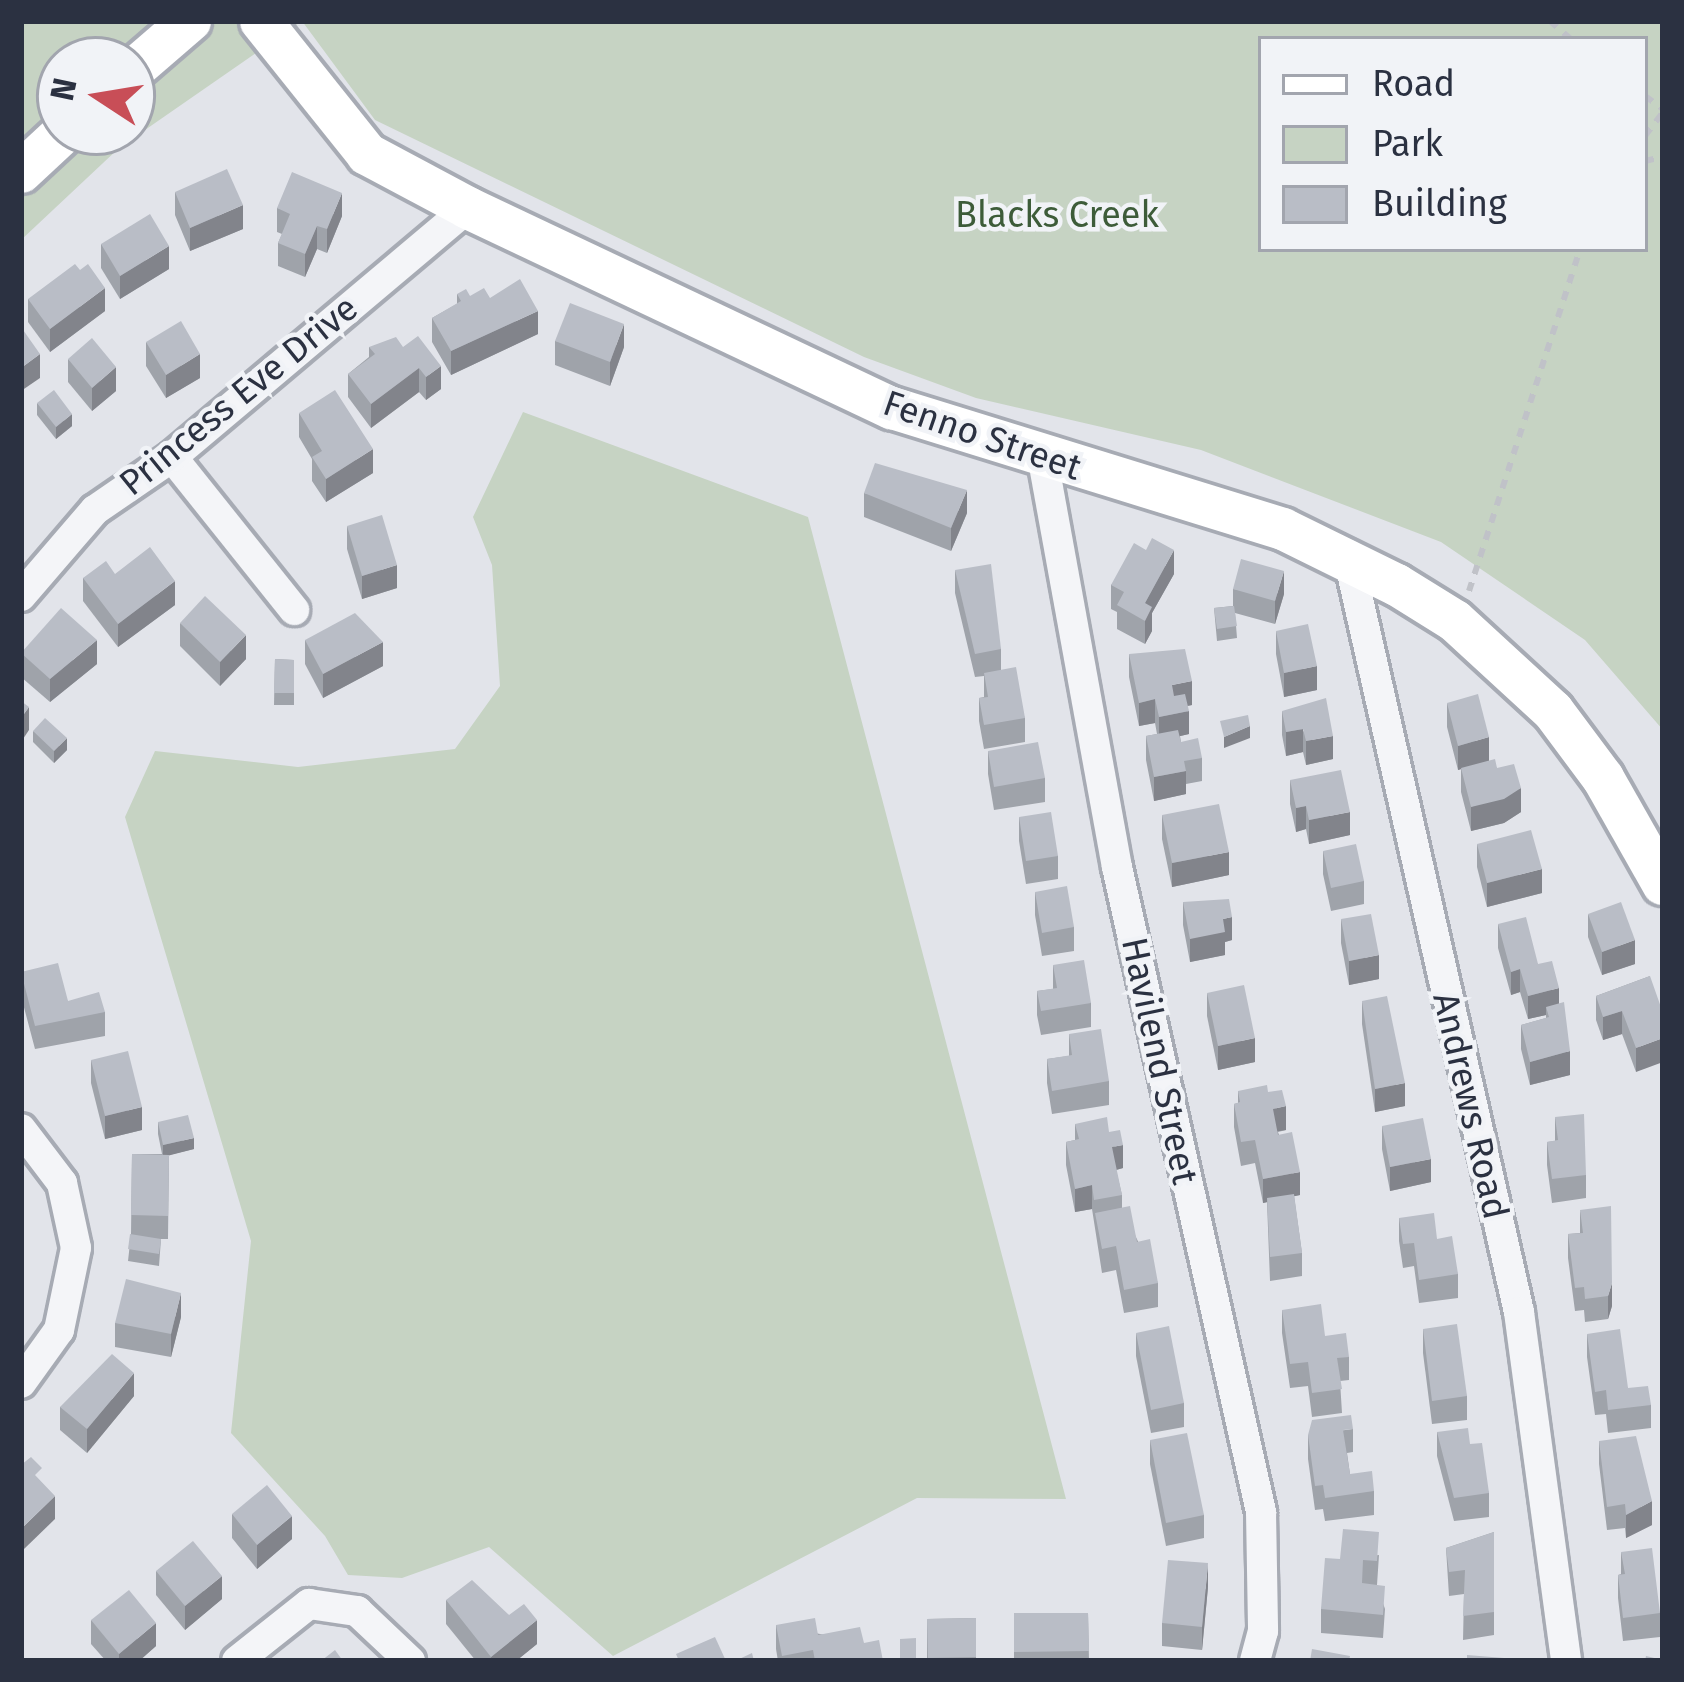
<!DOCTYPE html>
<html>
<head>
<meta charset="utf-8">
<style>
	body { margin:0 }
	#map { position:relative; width:1684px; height:1682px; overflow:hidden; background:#e2e4ea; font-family:"Fira Sans",sans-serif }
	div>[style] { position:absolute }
	.green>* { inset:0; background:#c6d3c3 }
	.path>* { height:6px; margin-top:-3px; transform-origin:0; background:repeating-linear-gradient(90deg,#c0c2c8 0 9px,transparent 0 18px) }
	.roads { filter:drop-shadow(3px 0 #a7abb4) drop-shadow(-3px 0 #a7abb4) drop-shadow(0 3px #a7abb4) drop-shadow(0 -3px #a7abb4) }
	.street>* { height:30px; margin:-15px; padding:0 15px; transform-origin:15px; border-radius:15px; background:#f4f5f8 }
	.secondary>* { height:42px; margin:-21px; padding:0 21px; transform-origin:21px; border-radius:21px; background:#fff }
	.wall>* { inset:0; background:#9fa3aa }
	.shaded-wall>* { inset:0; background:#82848b }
	.building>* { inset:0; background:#b9bdc6 }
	span { translate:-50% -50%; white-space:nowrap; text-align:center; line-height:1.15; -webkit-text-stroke:9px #f1f3f7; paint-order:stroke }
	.park-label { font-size:36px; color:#3d5c39 }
	.street-label { font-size:36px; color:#2b3141 }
	.frame { position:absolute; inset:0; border:24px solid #2b3141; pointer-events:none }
	.legend { position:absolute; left:1258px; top:36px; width:390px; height:216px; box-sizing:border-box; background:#f1f3f7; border:3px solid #a2a5ae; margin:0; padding:15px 21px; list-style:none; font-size:36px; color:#2b3141 }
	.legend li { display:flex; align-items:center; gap:24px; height:60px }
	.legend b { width:60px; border:3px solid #a2a5ae }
	.north { position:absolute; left:36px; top:36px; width:120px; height:120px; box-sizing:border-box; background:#f1f3f7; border:3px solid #a2a5ae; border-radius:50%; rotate:282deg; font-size:33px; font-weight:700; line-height:48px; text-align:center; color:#2b3141 }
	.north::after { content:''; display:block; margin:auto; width:42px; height:54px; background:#c84e57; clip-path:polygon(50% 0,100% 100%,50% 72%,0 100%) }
</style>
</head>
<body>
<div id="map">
	<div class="green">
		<div style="clip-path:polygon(evenodd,21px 21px,1663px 21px,1663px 730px,1585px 640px,1441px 542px,1201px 450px,976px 398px,864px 357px,375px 120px,302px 21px,119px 148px,21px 240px,21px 21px,1261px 39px,1645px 39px,1645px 249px,1261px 249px,1261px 39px,21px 21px,60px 60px,132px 60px,132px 132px,60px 132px,60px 60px)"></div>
		<div style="clip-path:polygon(523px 412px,808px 517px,1066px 1499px,917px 1498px,613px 1656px,489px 1547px,402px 1578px,348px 1575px,325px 1536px,231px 1433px,251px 1241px,125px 817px,155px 751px,298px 767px,455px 749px,500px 686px,492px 565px,473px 517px)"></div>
	</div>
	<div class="path">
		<div style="left:1550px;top:21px;width:28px;rotate:41deg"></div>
		<div style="left:1645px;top:96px;width:22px;rotate:36deg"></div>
		<div style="left:1645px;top:136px;width:30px;rotate:-53deg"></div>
		<div style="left:1645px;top:161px;width:18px;rotate:-13deg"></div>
		<div style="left:1469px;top:591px;width:360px;rotate:-72deg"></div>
	</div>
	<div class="roads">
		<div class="street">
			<div style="left:172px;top:457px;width:196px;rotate:51.4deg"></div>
			<div style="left:1043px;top:460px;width:414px;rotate:79.7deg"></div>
			<div style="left:1117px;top:867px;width:661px;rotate:77.41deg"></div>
			<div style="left:1261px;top:1512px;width:119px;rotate:89deg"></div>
			<div style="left:1263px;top:1631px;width:31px;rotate:105deg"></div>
			<div style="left:1348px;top:555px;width:776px;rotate:77.27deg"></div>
			<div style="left:1519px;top:1312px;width:352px;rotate:82.3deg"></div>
			<div style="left:21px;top:596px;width:113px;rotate:-49.3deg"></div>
			<div style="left:95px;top:510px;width:93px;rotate:-34.5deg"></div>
			<div style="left:172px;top:457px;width:387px;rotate:-40.1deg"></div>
			<div style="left:21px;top:1129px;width:68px;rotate:52.8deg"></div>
			<div style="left:62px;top:1183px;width:66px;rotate:77.8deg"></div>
			<div style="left:76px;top:1248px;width:84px;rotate:101.7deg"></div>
			<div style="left:59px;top:1330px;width:65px;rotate:125.6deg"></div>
			<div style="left:237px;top:1661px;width:92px;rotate:-38.4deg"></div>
			<div style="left:309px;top:1604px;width:49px;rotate:8.3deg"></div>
			<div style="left:357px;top:1611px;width:73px;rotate:43.3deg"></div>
		</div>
		<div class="secondary">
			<div style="left:261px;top:21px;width:170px;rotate:51.4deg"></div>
			<div style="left:367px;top:154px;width:115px;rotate:28.1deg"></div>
			<div style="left:468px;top:208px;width:469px;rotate:25.3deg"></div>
			<div style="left:892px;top:408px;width:409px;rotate:17.2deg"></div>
			<div style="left:1283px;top:529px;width:127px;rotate:26.2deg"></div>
			<div style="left:1397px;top:585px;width:68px;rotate:31.8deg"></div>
			<div style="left:1455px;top:621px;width:133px;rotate:42.6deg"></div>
			<div style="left:1553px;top:711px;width:84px;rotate:53.3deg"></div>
			<div style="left:1603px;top:778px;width:122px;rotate:60.5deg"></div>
			<div style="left:132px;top:71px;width:77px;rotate:-40.8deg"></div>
			<div style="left:21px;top:172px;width:59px;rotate:-42.9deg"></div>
		</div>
	</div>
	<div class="wall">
		<div style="clip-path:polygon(175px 192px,243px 229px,190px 251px,175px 215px)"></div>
		<div style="clip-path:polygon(277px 208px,342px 216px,327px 253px,317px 249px,305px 277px,278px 266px,278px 243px,282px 234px,277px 232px)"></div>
		<div style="clip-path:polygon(101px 244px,169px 269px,120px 299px,101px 268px)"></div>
		<div style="clip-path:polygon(457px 294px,470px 296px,538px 334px,451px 375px,432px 342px,432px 318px,457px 304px)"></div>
		<div style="clip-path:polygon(28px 299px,105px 311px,50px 352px,28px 322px)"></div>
		<div style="clip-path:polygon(555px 341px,624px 347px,610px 386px,555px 365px)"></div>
		<div style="clip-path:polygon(146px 342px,200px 378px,166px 398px,146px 366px)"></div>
		<div style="clip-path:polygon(369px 347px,403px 347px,441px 389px,426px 400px,419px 392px,371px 428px,348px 397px,348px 374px,369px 357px)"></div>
		<div style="clip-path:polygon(68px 359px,116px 391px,92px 411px,68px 382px)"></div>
		<div style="clip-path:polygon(37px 403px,72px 426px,56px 439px,37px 415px)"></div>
		<div style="clip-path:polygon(299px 413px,373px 473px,326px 502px,312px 481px,312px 459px,299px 437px)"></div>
		<div style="clip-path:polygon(864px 493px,967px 513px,951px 551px,864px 517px)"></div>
		<div style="clip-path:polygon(347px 526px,397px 588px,362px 599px,347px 549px)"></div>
		<div style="clip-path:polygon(1146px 550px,1174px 574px,1152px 613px,1152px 631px,1145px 644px,1117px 629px,1117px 612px,1111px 609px,1111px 585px)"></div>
		<div style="clip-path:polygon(955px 570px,1001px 649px,1001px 670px,1025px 718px,1025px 742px,984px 749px,979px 721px,979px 698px,984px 697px,984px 676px,975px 677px,955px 593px)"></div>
		<div style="clip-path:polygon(115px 574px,175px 605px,118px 647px,83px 601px,83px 578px)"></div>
		<div style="clip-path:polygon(1233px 589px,1284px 594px,1275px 624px,1235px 613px,1237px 638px,1217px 641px,1214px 608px,1233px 606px)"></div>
		<div style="clip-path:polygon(180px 623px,246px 659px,220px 686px,180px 646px)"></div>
		<div style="clip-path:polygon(1276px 631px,1317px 690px,1284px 697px,1276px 654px)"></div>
		<div style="clip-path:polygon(305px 640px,383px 666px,323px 698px,305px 664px)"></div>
		<div style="clip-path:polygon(21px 653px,97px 664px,50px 702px,21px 677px)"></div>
		<div style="clip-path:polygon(1129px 654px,1192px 705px,1187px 706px,1189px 734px,1180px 736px,1181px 742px,1202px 758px,1202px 781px,1186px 784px,1186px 794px,1154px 801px,1146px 760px,1146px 736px,1157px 734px,1155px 723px,1139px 726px,1129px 677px)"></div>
		<div style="clip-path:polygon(275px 659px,294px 660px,294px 705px,274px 705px)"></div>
		<div style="clip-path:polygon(1447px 703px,1489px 761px,1497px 768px,1521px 812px,1504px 823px,1471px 831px,1461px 792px,1461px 769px,1458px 770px,1447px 727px)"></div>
		<div style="clip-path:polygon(1282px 711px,1333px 759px,1306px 765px,1303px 752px,1286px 756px,1282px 735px)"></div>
		<div style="clip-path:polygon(33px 731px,67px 750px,54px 763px,33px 742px)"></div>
		<div style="clip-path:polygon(988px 751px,1045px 778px,1045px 802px,994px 810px,988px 774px)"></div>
		<div style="clip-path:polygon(1290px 780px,1350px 835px,1309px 844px,1306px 829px,1296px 832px,1290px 804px)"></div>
		<div style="clip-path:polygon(1162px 815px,1229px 875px,1172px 887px,1162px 839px)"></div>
		<div style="clip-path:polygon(1019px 817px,1058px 856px,1058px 879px,1026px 884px,1019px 841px)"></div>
		<div style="clip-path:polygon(1477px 844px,1542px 893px,1487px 907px,1477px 867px)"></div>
		<div style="clip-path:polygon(1323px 851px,1364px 881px,1364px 904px,1331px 911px,1323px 874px)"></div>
		<div style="clip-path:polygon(1035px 892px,1074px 927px,1074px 951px,1042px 956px,1035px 915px)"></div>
		<div style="clip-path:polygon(1183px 902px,1232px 940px,1225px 942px,1225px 955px,1190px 962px,1183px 925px)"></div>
		<div style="clip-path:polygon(1588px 914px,1635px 964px,1602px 975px,1588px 937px)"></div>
		<div style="clip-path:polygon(1341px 919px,1379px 979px,1349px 985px,1341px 943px)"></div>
		<div style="clip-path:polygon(1498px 924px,1538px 964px,1559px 1004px,1570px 1075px,1530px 1085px,1521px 1049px,1521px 1025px,1546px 1018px,1546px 1015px,1528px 1019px,1520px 992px,1511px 995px,1498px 948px)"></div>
		<div style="clip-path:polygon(1053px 965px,1091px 1003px,1091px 1027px,1041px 1035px,1037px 1015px,1037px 991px,1053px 989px)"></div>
		<div style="clip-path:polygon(21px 972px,68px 1001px,105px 1012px,105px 1036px,35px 1049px,21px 996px)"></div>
		<div style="clip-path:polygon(1650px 976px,1636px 1072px,1622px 1034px,1603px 1040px,1596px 1020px,1596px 996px)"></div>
		<div style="clip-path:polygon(1207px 993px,1255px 1062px,1218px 1070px,1207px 1016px)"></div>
		<div style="clip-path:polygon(1362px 1001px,1405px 1106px,1375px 1112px,1362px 1024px)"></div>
		<div style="clip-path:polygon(1069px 1034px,1109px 1081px,1109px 1105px,1052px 1114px,1047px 1083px,1047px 1059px,1069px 1056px)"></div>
		<div style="clip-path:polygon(91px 1060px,142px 1130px,105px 1139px,91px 1083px)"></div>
		<div style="clip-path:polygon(1663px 1082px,1663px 1114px,1660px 1107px,1660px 1083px)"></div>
		<div style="clip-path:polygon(1238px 1091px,1268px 1092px,1286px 1130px,1278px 1132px,1300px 1195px,1294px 1196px,1302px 1253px,1302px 1276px,1270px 1281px,1267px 1202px,1263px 1203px,1255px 1163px,1241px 1166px,1234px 1127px,1234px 1104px,1238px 1103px)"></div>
		<div style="clip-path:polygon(1555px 1117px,1586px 1175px,1586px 1198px,1552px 1203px,1547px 1165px,1547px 1142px,1555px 1141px)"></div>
		<div style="clip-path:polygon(158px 1122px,194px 1149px,169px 1155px,168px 1239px,161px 1239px,159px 1266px,128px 1261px,131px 1234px,132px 1154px,162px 1154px,158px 1134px)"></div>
		<div style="clip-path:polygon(1075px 1124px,1109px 1132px,1123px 1168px,1116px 1170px,1122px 1195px,1122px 1208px,1158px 1283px,1158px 1307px,1124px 1313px,1116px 1270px,1102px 1273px,1092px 1209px,1075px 1212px,1066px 1165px,1066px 1142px,1075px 1140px)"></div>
		<div style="clip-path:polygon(1382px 1126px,1431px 1182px,1390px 1191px,1382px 1149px)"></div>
		<div style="clip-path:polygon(1580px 1210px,1612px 1306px,1608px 1319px,1585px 1322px,1584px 1310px,1575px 1311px,1568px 1258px,1568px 1234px,1580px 1233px)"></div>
		<div style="clip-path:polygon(1399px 1218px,1437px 1239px,1458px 1274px,1458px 1298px,1419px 1303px,1414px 1266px,1403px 1268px,1399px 1241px)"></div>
		<div style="clip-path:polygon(1282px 1310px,1325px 1336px,1349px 1357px,1349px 1380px,1340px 1381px,1342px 1413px,1312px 1417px,1308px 1386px,1290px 1388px,1282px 1333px)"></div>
		<div style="clip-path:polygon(181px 1317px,171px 1357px,115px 1347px,115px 1323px)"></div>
		<div style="clip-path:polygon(1423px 1329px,1467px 1396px,1467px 1420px,1432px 1424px,1423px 1353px)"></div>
		<div style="clip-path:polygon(1136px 1333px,1184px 1403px,1184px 1427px,1151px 1433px,1136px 1356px)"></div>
		<div style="clip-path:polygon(1587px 1334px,1628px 1388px,1651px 1405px,1651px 1428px,1608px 1433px,1606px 1414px,1595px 1415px,1587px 1357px)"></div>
		<div style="clip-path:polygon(134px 1396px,87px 1453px,60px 1430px,60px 1407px)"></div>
		<div style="clip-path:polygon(1353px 1429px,1353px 1452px,1347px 1453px,1350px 1474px,1374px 1491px,1374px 1515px,1325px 1521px,1323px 1509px,1315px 1510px,1308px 1459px,1308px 1435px)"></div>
		<div style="clip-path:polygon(1437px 1432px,1470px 1444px,1489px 1493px,1489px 1517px,1454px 1521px,1437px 1456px)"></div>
		<div style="clip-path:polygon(1150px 1440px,1204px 1515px,1204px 1538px,1166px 1546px,1150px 1464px)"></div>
		<div style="clip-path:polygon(1599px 1441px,1652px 1525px,1626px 1538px,1625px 1528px,1607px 1530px,1599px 1464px)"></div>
		<div style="clip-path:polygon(232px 1514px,292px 1539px,257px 1569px,232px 1538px)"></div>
		<div style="clip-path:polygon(1494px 1532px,1494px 1635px,1463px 1640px,1464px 1594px,1449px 1596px,1446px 1548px)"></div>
		<div style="clip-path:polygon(1621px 1552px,1660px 1613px,1660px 1637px,1623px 1641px,1618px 1598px,1618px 1575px,1621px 1574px)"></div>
		<div style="clip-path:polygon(1379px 1555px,1377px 1585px,1385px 1609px,1383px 1638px,1321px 1633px,1321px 1609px,1340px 1559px)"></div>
		<div style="clip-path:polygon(156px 1571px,222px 1599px,185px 1630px,156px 1595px)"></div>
		<div style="clip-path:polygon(1208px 1587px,1202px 1650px,1162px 1646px,1162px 1623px)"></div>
		<div style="clip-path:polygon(446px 1600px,509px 1615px,537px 1644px,516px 1661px,476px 1661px,446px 1624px)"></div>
		<div style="clip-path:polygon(1014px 1613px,1088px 1613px,1089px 1661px,1014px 1661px)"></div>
		<div style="clip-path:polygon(976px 1618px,976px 1661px,927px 1661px,927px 1619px)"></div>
		<div style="clip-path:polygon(91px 1620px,156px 1646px,139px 1661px,106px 1661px,91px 1644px)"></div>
		<div style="clip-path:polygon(776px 1625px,864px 1643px,883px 1661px,778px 1661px,776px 1649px)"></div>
	</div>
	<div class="shaded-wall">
		<div style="clip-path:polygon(342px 193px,342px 216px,327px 253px,327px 229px)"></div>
		<div style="clip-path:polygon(243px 205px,243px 229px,190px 251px,190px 228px)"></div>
		<div style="clip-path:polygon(317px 226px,317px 249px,305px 277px,305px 254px)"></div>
		<div style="clip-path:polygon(169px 246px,169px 269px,120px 299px,120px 276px)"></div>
		<div style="clip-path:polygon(105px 288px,105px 311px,50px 352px,50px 329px)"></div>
		<div style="clip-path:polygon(538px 311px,538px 334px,451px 375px,451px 351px)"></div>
		<div style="clip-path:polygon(624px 324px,624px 347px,610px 386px,610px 362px)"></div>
		<div style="clip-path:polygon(40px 354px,40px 378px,21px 391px,21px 368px)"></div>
		<div style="clip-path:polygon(200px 354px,200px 378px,166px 398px,166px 375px)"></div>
		<div style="clip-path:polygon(441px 366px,441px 389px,426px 400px,426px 377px)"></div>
		<div style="clip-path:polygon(116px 367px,116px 391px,92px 411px,92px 388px)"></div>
		<div style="clip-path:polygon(419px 368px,419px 392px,371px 428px,371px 404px)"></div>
		<div style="clip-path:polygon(72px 414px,72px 426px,56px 439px,56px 427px)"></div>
		<div style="clip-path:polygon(373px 449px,373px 473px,326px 502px,326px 479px)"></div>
		<div style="clip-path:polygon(967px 490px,967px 513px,951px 551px,951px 528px)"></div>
		<div style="clip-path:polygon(1174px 550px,1174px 574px,1152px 613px,1152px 631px,1145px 644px,1145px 603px)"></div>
		<div style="clip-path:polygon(397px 565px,397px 588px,362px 599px,362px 576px)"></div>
		<div style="clip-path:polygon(1284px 571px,1284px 594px,1275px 624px,1275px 601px)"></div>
		<div style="clip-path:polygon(175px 581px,175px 605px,118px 647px,118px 624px)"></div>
		<div style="clip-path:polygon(246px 635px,246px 659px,220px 686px,220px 662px)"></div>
		<div style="clip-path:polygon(97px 640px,97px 664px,50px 702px,50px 679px)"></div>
		<div style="clip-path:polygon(383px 642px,383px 666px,323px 698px,323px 674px)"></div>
		<div style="clip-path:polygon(1317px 666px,1317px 690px,1284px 697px,1284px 673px)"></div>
		<div style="clip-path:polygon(1192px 681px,1192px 705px,1172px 709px,1172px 685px)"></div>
		<div style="clip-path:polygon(1155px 699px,1155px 723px,1139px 726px,1139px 703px)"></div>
		<div style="clip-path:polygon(29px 707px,29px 730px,21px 742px,21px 718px)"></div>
		<div style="clip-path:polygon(1189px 711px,1189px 734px,1159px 741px,1159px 717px)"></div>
		<div style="clip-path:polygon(1250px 726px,1250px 738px,1224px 748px,1224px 737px)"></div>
		<div style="clip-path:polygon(1303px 729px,1303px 752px,1286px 756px,1286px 732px)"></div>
		<div style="clip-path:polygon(1333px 736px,1333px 759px,1306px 765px,1306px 741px)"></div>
		<div style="clip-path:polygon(1489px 737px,1489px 761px,1458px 770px,1458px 746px)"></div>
		<div style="clip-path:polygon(67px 738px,67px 750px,54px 763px,54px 751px)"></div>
		<div style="clip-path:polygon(1186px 771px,1186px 794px,1154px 801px,1154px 777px)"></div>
		<div style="clip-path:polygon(1521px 788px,1521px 812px,1504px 823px,1471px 831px,1471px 807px)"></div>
		<div style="clip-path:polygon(1306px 806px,1306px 829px,1296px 832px,1296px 808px)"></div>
		<div style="clip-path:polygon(1350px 812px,1350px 835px,1309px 844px,1309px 820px)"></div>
		<div style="clip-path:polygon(1229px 852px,1229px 875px,1172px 887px,1172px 863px)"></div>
		<div style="clip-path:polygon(1542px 869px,1542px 893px,1487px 907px,1487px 883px)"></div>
		<div style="clip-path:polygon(1232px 917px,1232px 940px,1225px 942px,1225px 955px,1190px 962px,1190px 939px,1223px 919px)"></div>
		<div style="clip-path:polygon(1635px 940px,1635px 964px,1602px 975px,1602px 952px)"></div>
		<div style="clip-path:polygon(1379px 955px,1379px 979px,1349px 985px,1349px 961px)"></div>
		<div style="clip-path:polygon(1520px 969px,1520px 992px,1511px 995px,1511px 972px)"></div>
		<div style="clip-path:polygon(1559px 988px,1559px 1011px,1546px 1007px,1546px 1015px,1528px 1019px,1528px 996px)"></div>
		<div style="clip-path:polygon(1622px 1011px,1622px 1034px,1603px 1040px,1603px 1017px)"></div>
		<div style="clip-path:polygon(1255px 1038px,1255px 1062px,1218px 1070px,1218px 1046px)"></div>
		<div style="clip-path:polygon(1663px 1038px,1663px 1062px,1636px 1072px,1636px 1048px)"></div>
		<div style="clip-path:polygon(1570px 1051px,1570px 1075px,1530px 1085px,1530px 1062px)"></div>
		<div style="clip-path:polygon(1405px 1083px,1405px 1106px,1375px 1112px,1375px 1089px)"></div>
		<div style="clip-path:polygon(1286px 1106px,1286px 1130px,1273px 1132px,1273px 1109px)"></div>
		<div style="clip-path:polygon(142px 1107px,142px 1130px,105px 1139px,105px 1116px)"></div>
		<div style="clip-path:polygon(194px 1138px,194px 1149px,163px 1157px,163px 1145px)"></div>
		<div style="clip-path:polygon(1123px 1145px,1123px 1168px,1112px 1171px,1112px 1147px)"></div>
		<div style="clip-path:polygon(1431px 1159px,1431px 1182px,1390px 1191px,1390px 1167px)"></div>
		<div style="clip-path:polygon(1300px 1172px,1300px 1195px,1263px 1203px,1263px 1179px)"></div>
		<div style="clip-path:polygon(1092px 1185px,1092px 1209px,1075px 1212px,1075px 1189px)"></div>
		<div style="clip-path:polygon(1612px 1283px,1612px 1306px,1608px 1319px,1608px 1296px)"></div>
		<div style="clip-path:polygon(181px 1293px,181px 1317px,171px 1357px,171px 1334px)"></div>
		<div style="clip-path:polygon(134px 1373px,134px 1396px,87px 1453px,87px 1429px)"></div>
		<div style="clip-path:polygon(55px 1496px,55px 1519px,23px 1550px,23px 1527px)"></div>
		<div style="clip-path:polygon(1652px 1501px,1652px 1525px,1626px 1538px,1626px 1515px)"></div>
		<div style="clip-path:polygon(292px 1516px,292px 1539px,257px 1569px,257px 1545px)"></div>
		<div style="clip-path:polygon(1208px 1563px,1208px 1587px,1202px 1650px,1202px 1627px)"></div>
		<div style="clip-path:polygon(222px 1576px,222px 1599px,185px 1630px,185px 1606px)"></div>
		<div style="clip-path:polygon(537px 1620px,537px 1644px,516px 1661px,491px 1661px,491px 1657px)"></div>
		<div style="clip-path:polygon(156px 1623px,156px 1646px,139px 1661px,119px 1661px,119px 1654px)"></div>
	</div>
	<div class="building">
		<div style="clip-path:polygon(227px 169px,243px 205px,190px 228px,175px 192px)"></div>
		<div style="clip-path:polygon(292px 172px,342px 193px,327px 229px,317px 226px,305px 254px,278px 243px,290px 214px,277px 208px)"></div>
		<div style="clip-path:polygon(150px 214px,169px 246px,120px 276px,101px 244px)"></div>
		<div style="clip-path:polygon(75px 264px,80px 270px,88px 264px,105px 288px,50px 329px,28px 299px)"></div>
		<div style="clip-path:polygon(520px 279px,538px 311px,451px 351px,432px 318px,461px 301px,457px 294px,466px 289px,470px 296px,484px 288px,490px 298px)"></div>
		<div style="clip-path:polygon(570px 303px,624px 324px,610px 362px,555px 341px)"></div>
		<div style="clip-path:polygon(181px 321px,200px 354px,166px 375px,146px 342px)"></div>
		<div style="clip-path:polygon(21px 327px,40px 354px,21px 368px)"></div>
		<div style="clip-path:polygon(418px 336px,441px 366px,426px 377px,419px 368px,371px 404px,348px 374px,375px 354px,369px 347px,396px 337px,403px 347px)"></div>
		<div style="clip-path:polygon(92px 338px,116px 367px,92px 388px,68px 359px)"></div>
		<div style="clip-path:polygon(54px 390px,72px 414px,56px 427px,37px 403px)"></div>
		<div style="clip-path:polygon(335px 390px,373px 449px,326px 479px,312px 457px,322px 451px,299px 413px)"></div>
		<div style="clip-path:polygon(875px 463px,967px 490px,951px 528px,864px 493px)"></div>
		<div style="clip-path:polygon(382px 515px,397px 565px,362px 576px,347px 526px)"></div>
		<div style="clip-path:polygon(1152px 538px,1174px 550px,1145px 603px,1152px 607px,1145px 621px,1117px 605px,1124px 592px,1111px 585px,1134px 543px,1146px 550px)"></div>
		<div style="clip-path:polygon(150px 547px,175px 581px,118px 624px,83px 578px,106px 561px,115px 574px)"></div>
		<div style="clip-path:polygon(1241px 559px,1284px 571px,1275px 601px,1233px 589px)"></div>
		<div style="clip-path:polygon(991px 564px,1001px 649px,975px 654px,955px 570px)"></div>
		<div style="clip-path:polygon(205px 596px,246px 635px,220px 662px,180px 623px)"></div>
		<div style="clip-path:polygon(1234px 606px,1237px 626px,1217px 629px,1214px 608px)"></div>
		<div style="clip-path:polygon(61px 608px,97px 640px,50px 679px,21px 653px)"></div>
		<div style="clip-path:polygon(355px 613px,383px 642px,323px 674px,305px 640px)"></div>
		<div style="clip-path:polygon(1308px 624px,1317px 666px,1284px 673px,1276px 631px)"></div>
		<div style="clip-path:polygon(1185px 649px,1192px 681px,1172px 685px,1174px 696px,1185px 694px,1189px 711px,1159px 717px,1155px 699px,1139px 703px,1129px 654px)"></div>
		<div style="clip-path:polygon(275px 659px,294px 660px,294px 693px,274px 693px)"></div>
		<div style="clip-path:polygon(1016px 667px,1025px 718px,984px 725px,979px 698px,988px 697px,984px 673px)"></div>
		<div style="clip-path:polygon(1478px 694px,1489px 737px,1458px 746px,1447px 703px)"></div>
		<div style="clip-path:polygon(1326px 698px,1333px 736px,1306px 741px,1303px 729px,1286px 732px,1282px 711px)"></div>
		<div style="clip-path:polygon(21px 701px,29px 707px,21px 718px)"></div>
		<div style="clip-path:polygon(1248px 715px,1250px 726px,1224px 737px,1220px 721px)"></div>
		<div style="clip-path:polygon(45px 718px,67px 738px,54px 751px,33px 731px)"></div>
		<div style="clip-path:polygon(1178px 730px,1181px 742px,1198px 738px,1202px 758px,1184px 761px,1186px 771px,1154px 777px,1146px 736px)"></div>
		<div style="clip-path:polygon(1038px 742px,1045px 778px,994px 787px,988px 751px)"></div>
		<div style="clip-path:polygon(1495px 759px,1497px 768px,1514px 764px,1521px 788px,1504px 799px,1471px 807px,1461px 768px)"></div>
		<div style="clip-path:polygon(1341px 770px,1350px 812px,1309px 820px,1306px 806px,1296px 808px,1290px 780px)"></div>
		<div style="clip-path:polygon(1219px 804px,1229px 852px,1172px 863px,1162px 815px)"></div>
		<div style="clip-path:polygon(1051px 812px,1058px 856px,1026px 861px,1019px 817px)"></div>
		<div style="clip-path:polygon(1531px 830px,1542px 869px,1487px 883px,1477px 844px)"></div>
		<div style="clip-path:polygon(1356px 844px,1364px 881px,1331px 888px,1323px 851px)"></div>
		<div style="clip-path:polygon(1067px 886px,1074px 927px,1042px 933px,1035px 892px)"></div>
		<div style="clip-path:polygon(1229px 899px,1232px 917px,1223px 919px,1225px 932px,1190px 939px,1183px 902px)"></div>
		<div style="clip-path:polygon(1621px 902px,1635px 940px,1602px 952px,1588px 914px)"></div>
		<div style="clip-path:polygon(1371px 914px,1379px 955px,1349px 961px,1341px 919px)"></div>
		<div style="clip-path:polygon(1526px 917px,1538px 964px,1552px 961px,1559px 988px,1528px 996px,1520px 969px,1511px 972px,1498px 924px)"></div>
		<div style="clip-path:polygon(1084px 960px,1091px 1003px,1041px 1011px,1037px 991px,1057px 988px,1053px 965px)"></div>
		<div style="clip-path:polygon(58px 963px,68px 1001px,99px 992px,105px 1012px,35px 1026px,21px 972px)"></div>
		<div style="clip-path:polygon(1650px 976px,1663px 1013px,1663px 1038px,1636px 1048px,1622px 1011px,1603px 1017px,1596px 996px)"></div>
		<div style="clip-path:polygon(1244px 985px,1255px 1038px,1218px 1046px,1207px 993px)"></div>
		<div style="clip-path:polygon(1387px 996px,1405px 1083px,1375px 1089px,1362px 1001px)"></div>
		<div style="clip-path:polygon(1564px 1002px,1570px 1051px,1530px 1062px,1521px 1025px,1549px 1017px,1546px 1007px)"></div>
		<div style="clip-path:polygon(1101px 1029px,1109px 1081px,1052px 1091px,1047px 1059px,1072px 1055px,1069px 1034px)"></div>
		<div style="clip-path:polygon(128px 1051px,142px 1107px,105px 1116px,91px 1060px)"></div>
		<div style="clip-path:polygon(1267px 1085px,1268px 1092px,1282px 1090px,1286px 1106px,1273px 1109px,1278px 1135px,1292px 1132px,1300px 1172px,1263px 1179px,1255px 1140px,1241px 1142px,1234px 1104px,1240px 1102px,1238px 1091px)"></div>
		<div style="clip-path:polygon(1584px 1114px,1586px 1175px,1552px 1179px,1547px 1142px,1558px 1140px,1555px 1117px)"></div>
		<div style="clip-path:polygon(188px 1115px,194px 1138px,163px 1145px,158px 1122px)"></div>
		<div style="clip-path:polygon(1107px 1117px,1109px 1132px,1120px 1130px,1123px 1145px,1112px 1147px,1122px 1195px,1094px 1200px,1092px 1185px,1075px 1189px,1066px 1142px,1079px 1139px,1075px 1124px)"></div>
		<div style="clip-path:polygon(1423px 1118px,1431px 1159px,1390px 1167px,1382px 1126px)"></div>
		<div style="clip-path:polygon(132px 1154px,169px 1155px,168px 1216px,131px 1215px)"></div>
		<div style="clip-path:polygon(1294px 1194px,1302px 1253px,1270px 1257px,1267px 1198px)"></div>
		<div style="clip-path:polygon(1130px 1206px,1137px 1242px,1150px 1239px,1158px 1283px,1124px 1290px,1116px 1246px,1102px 1249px,1095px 1213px)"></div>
		<div style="clip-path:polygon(1611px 1206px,1612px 1283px,1608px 1296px,1585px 1299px,1584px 1287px,1575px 1288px,1568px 1234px,1583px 1233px,1580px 1210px)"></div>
		<div style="clip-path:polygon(1434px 1213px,1437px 1239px,1452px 1236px,1458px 1274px,1419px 1280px,1414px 1243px,1403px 1244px,1399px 1218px)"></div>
		<div style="clip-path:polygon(130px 1234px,161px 1239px,159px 1254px,128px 1249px)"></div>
		<div style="clip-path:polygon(126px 1279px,181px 1293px,171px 1334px,115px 1323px)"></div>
		<div style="clip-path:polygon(1321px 1304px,1325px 1336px,1346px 1333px,1349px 1357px,1337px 1358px,1342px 1389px,1312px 1393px,1308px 1362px,1290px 1364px,1282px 1310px)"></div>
		<div style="clip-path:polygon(1457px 1324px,1467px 1396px,1432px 1401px,1423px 1329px)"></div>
		<div style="clip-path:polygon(1169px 1326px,1184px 1403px,1151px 1410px,1136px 1333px)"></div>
		<div style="clip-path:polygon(1620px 1329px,1628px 1388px,1648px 1386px,1651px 1405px,1608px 1410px,1606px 1390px,1595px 1392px,1587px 1334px)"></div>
		<div style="clip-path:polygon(112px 1354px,134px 1373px,87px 1429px,60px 1407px)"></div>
		<div style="clip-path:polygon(1351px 1415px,1353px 1429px,1343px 1430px,1350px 1474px,1372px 1471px,1374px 1491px,1325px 1498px,1323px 1485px,1315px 1486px,1308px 1435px,1312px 1420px)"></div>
		<div style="clip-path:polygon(1468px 1428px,1470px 1444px,1482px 1443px,1489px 1493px,1454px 1498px,1437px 1432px)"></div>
		<div style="clip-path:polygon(1187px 1433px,1204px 1515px,1166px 1523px,1150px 1440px)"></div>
		<div style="clip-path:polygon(1636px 1436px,1652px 1501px,1626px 1515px,1625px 1504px,1607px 1507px,1599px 1441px)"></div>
		<div style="clip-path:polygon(31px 1457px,42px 1468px,35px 1475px,55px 1496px,23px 1527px,21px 1525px,21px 1465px)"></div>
		<div style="clip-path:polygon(267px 1485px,292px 1516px,257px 1545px,232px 1514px)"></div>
		<div style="clip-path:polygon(1343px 1529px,1379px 1532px,1377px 1561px,1363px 1560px,1362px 1583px,1385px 1586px,1383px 1615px,1321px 1609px,1325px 1558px,1340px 1559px)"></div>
		<div style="clip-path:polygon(1494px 1532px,1494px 1612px,1463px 1616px,1465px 1570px,1449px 1572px,1446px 1548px)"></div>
		<div style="clip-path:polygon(193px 1541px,222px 1576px,185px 1606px,156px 1571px)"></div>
		<div style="clip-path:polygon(1652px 1548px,1660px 1613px,1623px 1618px,1618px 1575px,1625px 1574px,1621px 1552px)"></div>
		<div style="clip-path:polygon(1168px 1560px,1208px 1563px,1202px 1627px,1162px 1623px)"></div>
		<div style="clip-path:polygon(472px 1580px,509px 1615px,524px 1604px,537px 1620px,491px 1657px,446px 1600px)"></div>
		<div style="clip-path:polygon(129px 1590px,156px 1623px,119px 1654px,91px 1620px)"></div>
		<div style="clip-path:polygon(1014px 1613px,1088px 1613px,1089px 1651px,1014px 1652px)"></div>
		<div style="clip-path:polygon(815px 1618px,818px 1635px,860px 1627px,864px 1643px,879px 1640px,883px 1661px,815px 1661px,813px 1650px,782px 1656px,776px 1625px)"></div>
		<div style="clip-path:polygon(976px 1618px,976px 1657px,928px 1658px,927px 1619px)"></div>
		<div style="clip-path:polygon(715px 1637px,726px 1661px,679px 1661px,676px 1654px)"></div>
		<div style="clip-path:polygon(916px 1638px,916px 1661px,900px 1661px,900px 1639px)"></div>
		<div style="clip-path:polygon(1312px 1649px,1350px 1656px,1349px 1661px,1310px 1661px)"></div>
		<div style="clip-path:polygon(335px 1650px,343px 1661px,321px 1661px)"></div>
		<div style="clip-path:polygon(752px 1653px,754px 1661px,735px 1661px)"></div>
		<div style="clip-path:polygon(1467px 1655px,1504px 1658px,1504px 1661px,1467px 1661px)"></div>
		<div style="clip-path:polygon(1646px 1656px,1663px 1660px,1663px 1661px,1645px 1661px)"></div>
	</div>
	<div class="park-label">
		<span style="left:1057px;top:216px">Blacks Creek</span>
	</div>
	<div class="street-label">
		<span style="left:239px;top:396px;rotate:-39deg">Princess Eve Drive</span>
		<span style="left:982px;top:436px;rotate:19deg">Fenno Street</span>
		<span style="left:1159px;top:1061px;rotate:78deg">Havilend Street</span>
		<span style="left:1470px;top:1106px;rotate:77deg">Andrews Road</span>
	</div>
	<div class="frame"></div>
	<ul class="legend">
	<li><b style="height:15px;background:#fff"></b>Road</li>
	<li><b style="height:33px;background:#c6d3c3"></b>Park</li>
	<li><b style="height:33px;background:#b9bdc6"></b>Building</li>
	</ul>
	<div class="north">N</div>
</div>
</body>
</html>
